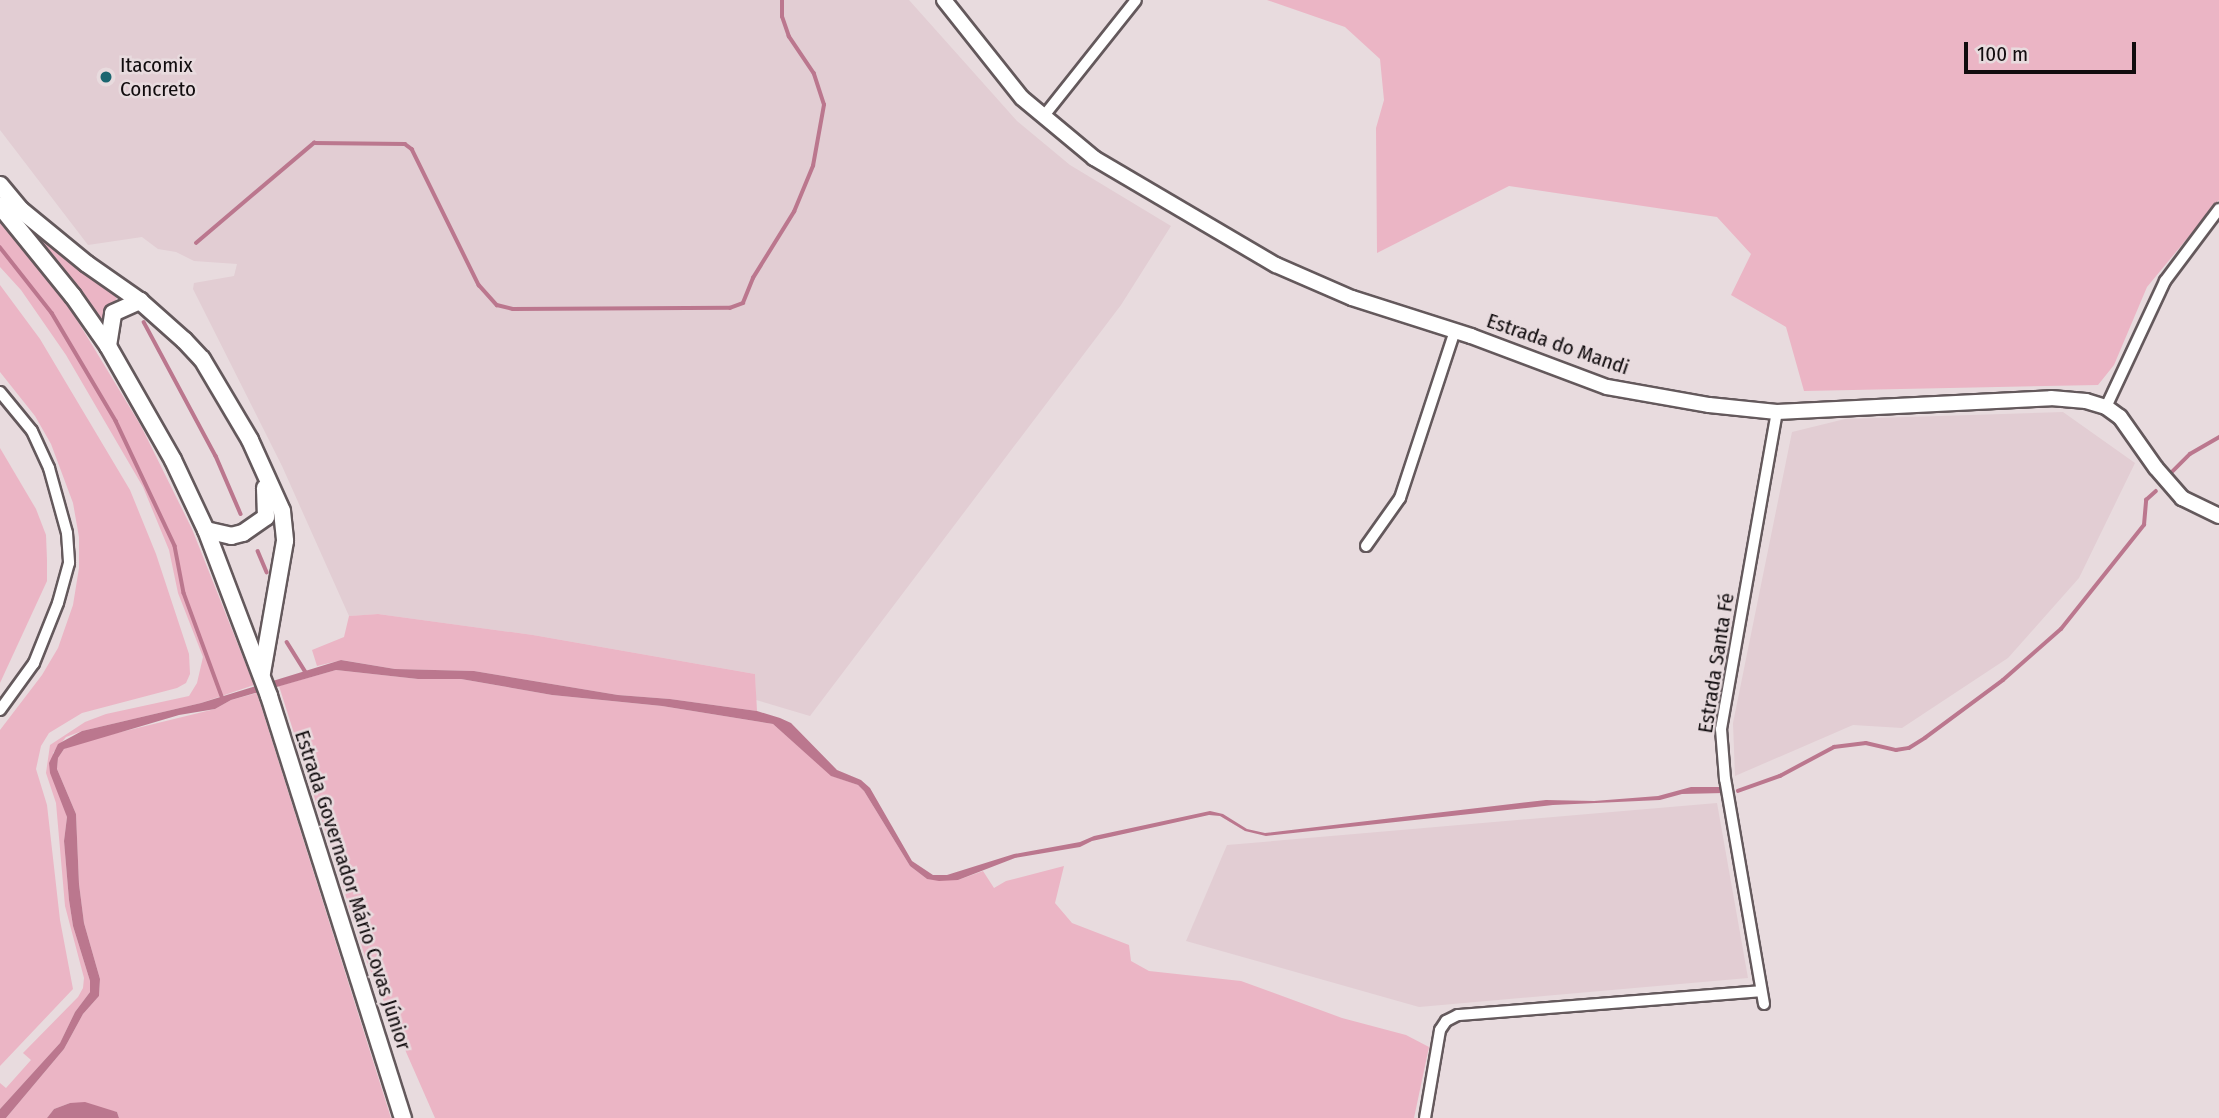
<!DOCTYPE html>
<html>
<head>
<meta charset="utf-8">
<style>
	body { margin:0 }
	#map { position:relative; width:2219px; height:1118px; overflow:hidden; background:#e8dbde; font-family:"Fira Sans Condensed",sans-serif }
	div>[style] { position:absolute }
	.built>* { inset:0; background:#e2cdd3 }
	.green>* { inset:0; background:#ebb5c5 }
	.water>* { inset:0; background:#bb778e }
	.stream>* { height:3.5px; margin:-1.75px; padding:0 1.75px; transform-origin:1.75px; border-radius:1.75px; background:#bb778e }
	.roads { filter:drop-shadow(2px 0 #64595c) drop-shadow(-2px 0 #64595c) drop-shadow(0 2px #64595c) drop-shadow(0 -2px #64595c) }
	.minor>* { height:10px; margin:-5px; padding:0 5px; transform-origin:5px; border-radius:5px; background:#fff }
	.major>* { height:14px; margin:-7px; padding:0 7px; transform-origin:7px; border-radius:7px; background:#fff }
	.highway>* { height:16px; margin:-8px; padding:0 8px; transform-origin:8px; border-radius:8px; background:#fff }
	.dots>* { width:19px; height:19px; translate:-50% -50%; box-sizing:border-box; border:4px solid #e8dbde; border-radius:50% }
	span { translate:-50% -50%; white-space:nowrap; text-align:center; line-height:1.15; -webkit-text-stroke:5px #e8dbde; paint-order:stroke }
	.poi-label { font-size:21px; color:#110c0e }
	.left { translate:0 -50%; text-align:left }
	.street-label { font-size:21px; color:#110c0e }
	.scale { position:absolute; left:1964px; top:42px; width:172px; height:32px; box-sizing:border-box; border:4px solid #110c0e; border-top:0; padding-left:9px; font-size:21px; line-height:24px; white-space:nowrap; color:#110c0e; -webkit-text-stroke:5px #e8dbde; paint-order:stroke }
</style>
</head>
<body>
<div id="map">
	<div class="built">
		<div style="clip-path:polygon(0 0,909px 0,1017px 121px,1070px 165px,1171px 226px,1121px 305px,810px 716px,756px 700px,755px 674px,533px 635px,378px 614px,349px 616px,282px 466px,193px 289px,194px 283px,234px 276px,237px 264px,194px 261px,176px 252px,158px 249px,142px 237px,88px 245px,0 130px)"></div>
		<div style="clip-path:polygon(2063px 412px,2135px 463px,2079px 578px,2008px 658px,1902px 728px,1853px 725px,1735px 776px,1733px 723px,1792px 432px,1845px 419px)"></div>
		<div style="clip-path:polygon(1717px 803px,1748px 978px,1419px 1007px,1186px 941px,1227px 845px)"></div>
	</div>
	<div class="green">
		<div style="clip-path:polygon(1267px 0,2219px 0,2219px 200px,2147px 287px,2114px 365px,2098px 385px,1804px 391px,1786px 327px,1731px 295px,1751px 254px,1717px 217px,1509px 186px,1377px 253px,1376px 128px,1384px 100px,1380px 59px,1345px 27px)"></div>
		<div style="clip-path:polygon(0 218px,71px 310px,141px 426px,192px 529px,254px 685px,201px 703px,82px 731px,66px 737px,53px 753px,67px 817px,64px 841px,69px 900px,73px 926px,90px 981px,90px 992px,75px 1012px,60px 1043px,0 1109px,0 1083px,6px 1088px,31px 1060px,23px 1053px,78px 997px,83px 988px,84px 978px,65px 906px,56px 803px,46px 773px,50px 745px,85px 722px,106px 714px,189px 696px,197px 683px,203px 657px,178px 593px,169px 550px,143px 487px,66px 355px,21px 290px,0 267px)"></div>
		<div style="clip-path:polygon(31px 232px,117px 298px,100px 325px)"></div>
		<div style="clip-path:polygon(0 285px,40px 339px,130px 490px,156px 554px,189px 654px,190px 674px,186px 683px,177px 688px,82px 713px,49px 733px,41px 746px,36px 769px,47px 805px,60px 920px,73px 989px,0 1066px,0 730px,42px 675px,58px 648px,73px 605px,79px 568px,79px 537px,73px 503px,51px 444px,35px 416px,0 372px)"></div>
		<div style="clip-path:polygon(0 448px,36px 509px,46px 535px,47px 560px,47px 581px,0 683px)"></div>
		<div style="clip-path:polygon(378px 614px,533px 635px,755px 674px,757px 711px,670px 699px,618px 695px,474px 671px,395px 669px,342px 660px,317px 666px,312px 650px,344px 637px,349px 616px)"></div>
		<div style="clip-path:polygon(336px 670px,418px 679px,461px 679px,552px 695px,662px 706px,773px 724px,832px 776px,858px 785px,864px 791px,910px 866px,927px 879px,958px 880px,983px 871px,994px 888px,1006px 881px,1064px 866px,1055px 903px,1072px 923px,1129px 945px,1131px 961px,1149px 971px,1241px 981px,1342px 1018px,1406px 1035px,1429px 1047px,1414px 1118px,435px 1118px,367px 963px,279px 686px)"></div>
		<div style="clip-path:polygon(257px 693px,391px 1118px,119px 1118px,117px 1112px,70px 1103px,54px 1109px,47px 1118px,6px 1118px,64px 1049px,83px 1014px,99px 996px,100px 979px,84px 923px,79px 884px,76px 814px,57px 769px,58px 758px,64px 749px,80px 742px,215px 709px,231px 700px)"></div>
	</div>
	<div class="water">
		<div style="clip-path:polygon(341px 660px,395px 669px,474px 671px,618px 695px,670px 699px,757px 711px,780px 718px,791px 723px,837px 770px,861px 780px,870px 788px,912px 861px,933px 875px,947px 875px,1014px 854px,1080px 842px,1094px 836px,1210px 811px,1223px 814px,1247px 829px,1265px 833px,1546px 800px,1594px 801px,1658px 796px,1691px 787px,1725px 787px,1724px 793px,1682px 794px,1660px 800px,1553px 805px,1266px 836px,1245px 831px,1220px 816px,1209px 815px,1092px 841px,1080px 847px,1015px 858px,958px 880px,939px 881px,927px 879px,910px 866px,864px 791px,858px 785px,831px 776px,773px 724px,662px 706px,552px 695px,461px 679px,418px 679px,336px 670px,231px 700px,215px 709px,179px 715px,64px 749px,58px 758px,57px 769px,76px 814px,79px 884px,84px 923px,100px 979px,99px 996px,83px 1014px,64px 1049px,6px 1118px,0 1118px,0 1109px,60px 1043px,75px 1012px,90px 992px,90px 981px,73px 926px,69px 900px,64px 841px,67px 817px,50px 773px,49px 763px,58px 744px,82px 731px,201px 703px)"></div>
		<div style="clip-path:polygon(85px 1102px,117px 1112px,119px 1118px,47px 1118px,54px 1109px,70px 1103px)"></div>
	</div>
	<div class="stream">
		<div style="left:196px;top:243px;width:155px;rotate:-40.3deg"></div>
		<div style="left:314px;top:143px;width:91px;rotate:0.6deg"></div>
		<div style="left:405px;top:144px;width:9px;rotate:36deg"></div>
		<div style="left:412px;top:149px;width:152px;rotate:63.8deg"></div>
		<div style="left:479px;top:285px;width:27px;rotate:48deg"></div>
		<div style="left:497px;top:305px;width:16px;rotate:14deg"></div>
		<div style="left:513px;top:309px;width:217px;rotate:-0.3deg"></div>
		<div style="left:730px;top:308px;width:14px;rotate:-21deg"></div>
		<div style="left:743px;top:303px;width:27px;rotate:-68deg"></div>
		<div style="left:753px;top:278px;width:78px;rotate:-58.2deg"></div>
		<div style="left:794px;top:212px;width:50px;rotate:-67.6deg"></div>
		<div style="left:813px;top:166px;width:62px;rotate:-79.8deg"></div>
		<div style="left:824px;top:105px;width:33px;rotate:-108deg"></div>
		<div style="left:814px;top:74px;width:45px;rotate:-124deg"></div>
		<div style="left:789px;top:37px;width:21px;rotate:-109deg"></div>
		<div style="left:782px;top:17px;width:17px;rotate:-90deg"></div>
		<div style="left:0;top:247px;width:84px;rotate:51.8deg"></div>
		<div style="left:52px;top:313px;width:126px;rotate:59.3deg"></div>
		<div style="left:116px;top:421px;width:138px;rotate:64.7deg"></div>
		<div style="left:175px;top:546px;width:48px;rotate:79.2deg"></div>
		<div style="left:184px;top:593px;width:113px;rotate:69.8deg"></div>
		<div style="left:144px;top:322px;width:152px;rotate:61.8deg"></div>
		<div style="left:216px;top:456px;width:63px;rotate:66.7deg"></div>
		<div style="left:2172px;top:472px;width:25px;rotate:-45deg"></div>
		<div style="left:2190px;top:454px;width:34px;rotate:-30deg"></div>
		<div style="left:258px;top:551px;width:23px;rotate:67deg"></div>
		<div style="left:287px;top:642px;width:36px;rotate:58deg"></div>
		<div style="left:1738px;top:791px;width:45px;rotate:-19.7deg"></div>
		<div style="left:1780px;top:776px;width:61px;rotate:-28.2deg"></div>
		<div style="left:1834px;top:747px;width:32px;rotate:-7deg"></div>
		<div style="left:1866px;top:743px;width:31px;rotate:13deg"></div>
		<div style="left:1896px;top:750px;width:13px;rotate:-9deg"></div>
		<div style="left:1909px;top:748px;width:19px;rotate:-32deg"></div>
		<div style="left:1925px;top:738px;width:97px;rotate:-36.6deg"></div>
		<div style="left:2003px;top:680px;width:77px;rotate:-41.3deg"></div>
		<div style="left:2061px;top:629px;width:133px;rotate:-51.4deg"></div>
		<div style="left:2144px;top:525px;width:25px;rotate:-85deg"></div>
		<div style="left:2146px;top:500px;width:13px;rotate:-42deg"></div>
	</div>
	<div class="roads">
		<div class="minor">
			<div style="left:1043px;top:117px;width:149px;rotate:-51.5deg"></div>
			<div style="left:0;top:392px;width:50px;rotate:50.6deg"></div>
			<div style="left:32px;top:431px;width:41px;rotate:65.3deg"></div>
			<div style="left:49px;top:468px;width:67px;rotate:74.5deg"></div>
			<div style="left:67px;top:533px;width:30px;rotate:86deg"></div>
			<div style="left:69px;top:563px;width:41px;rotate:105.4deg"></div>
			<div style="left:58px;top:603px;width:65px;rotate:111.8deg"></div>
			<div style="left:34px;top:663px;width:58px;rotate:125.9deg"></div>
			<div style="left:2106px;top:407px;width:139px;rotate:-64.9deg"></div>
			<div style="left:2165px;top:281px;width:90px;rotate:-53.1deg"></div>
			<div style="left:1366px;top:546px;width:59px;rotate:-54.7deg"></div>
			<div style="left:1400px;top:498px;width:176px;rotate:-71.8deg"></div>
			<div style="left:1764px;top:1004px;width:228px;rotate:-99.8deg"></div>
			<div style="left:1725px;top:779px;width:50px;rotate:-94.6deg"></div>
			<div style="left:1721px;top:729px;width:322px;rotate:-80deg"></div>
			<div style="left:1425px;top:1118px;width:89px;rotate:-80.3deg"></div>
			<div style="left:1440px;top:1030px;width:11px;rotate:-56deg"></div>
			<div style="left:1446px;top:1021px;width:13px;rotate:-27deg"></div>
			<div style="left:1458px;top:1015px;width:304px;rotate:-4.5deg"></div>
		</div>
		<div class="major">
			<div style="left:944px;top:0;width:125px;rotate:51.5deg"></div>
			<div style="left:1022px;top:98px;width:94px;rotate:39.8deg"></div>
			<div style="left:1094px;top:158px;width:211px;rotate:30.5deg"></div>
			<div style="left:1276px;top:265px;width:83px;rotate:23.5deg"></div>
			<div style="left:1352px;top:298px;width:125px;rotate:17.7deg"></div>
			<div style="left:1471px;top:336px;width:145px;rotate:20.6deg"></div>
			<div style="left:1607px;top:387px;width:104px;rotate:10deg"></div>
			<div style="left:1709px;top:405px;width:68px;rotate:5.9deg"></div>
			<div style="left:1777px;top:412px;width:274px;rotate:-2.9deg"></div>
			<div style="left:2051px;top:398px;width:35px;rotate:5deg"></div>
			<div style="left:2086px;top:401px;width:21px;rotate:17deg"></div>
			<div style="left:2106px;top:407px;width:17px;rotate:36deg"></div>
			<div style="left:2120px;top:417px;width:62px;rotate:54.8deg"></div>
			<div style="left:2156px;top:468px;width:40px;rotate:49deg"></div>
			<div style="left:2182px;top:498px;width:41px;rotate:25.9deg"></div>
		</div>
		<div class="highway">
			<div style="left:0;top:185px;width:33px;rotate:50deg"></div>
			<div style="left:21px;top:210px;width:85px;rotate:39.3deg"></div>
			<div style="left:87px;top:264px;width:65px;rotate:34.9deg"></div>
			<div style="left:140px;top:301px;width:59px;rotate:41.6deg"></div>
			<div style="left:184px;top:340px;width:26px;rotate:47deg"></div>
			<div style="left:202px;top:359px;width:94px;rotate:59.3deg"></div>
			<div style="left:250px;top:440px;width:78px;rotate:65.7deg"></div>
			<div style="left:282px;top:511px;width:30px;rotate:84deg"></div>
			<div style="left:285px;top:541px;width:134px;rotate:99.9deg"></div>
			<div style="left:0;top:206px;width:116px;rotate:51deg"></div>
			<div style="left:73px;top:296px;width:61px;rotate:55deg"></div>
			<div style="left:108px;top:346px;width:131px;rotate:60.3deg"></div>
			<div style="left:173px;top:460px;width:77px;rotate:64.8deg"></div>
			<div style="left:206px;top:530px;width:178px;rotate:69.2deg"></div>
			<div style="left:269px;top:696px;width:443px;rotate:72.4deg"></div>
			<div style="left:108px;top:346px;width:33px;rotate:-81deg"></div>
			<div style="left:113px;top:313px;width:30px;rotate:-24deg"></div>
			<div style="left:206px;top:530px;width:26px;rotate:13deg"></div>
			<div style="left:231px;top:536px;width:12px;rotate:-14deg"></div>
			<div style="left:243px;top:533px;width:28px;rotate:-35deg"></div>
			<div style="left:266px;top:517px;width:29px;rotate:-92deg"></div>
		</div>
	</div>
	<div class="dots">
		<div style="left:106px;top:77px;background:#1b6670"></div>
	</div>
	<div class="poi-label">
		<span class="left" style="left:120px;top:77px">Itacomix<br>Concreto</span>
	</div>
	<div class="street-label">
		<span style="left:1558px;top:344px;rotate:19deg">Estrada do Mandi</span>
		<span style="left:1716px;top:663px;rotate:-81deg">Estrada Santa Fé</span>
		<span style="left:353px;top:890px;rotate:72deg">Estrada Governador Mário Covas Júnior</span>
	</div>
	<div class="scale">100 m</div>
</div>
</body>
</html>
